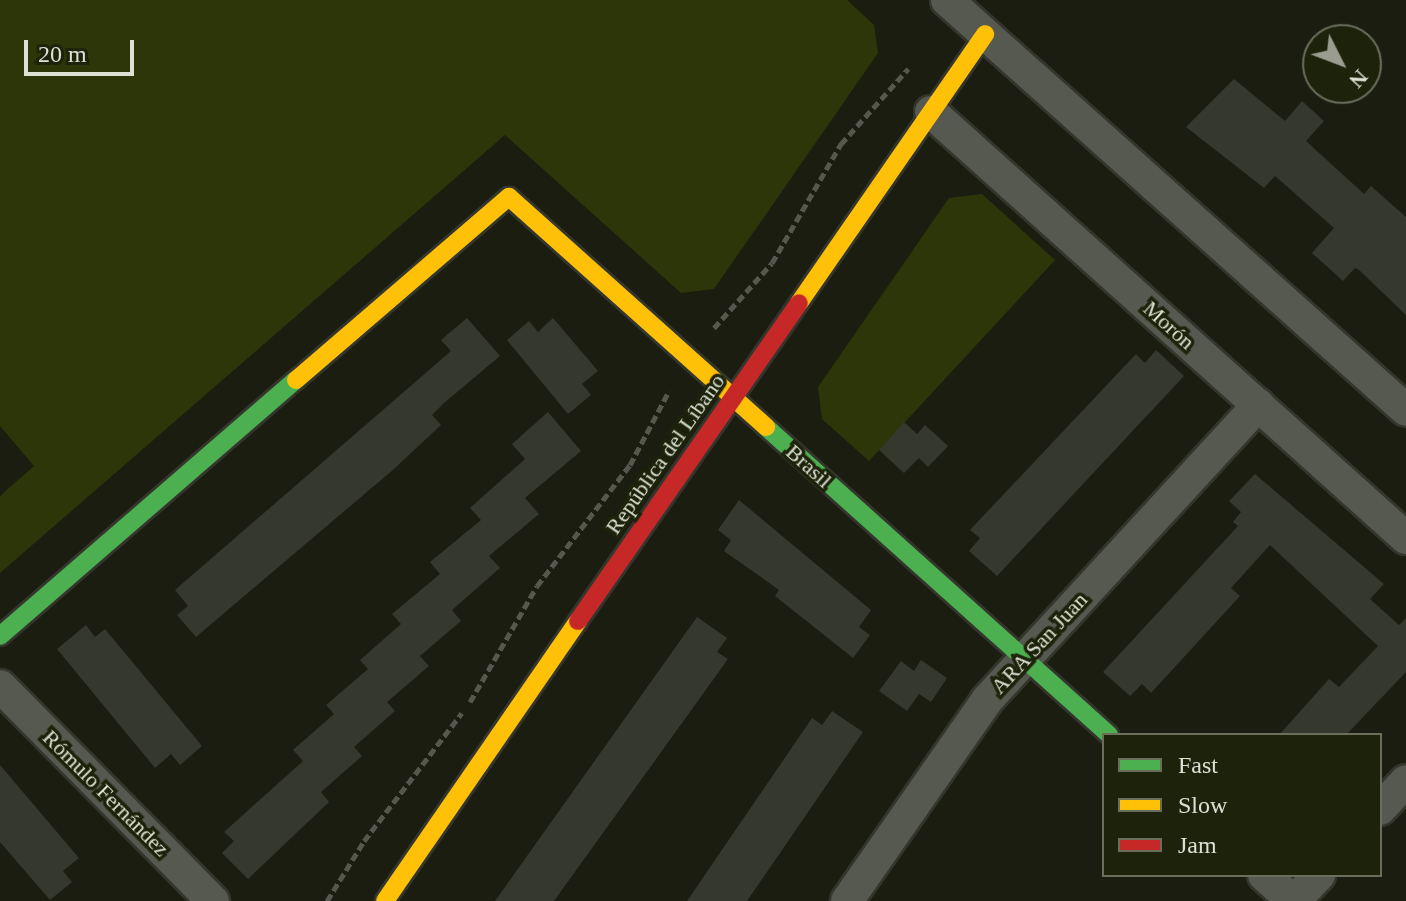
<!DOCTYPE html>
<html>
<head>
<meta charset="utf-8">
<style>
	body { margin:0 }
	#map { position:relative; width:1406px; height:901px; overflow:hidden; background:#1a1d10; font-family:"Times New Roman",serif }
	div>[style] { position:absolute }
	.green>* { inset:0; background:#2d3608 }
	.building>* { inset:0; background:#35382d }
	.path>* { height:5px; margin-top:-2.5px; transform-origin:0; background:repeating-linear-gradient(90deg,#56584e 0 8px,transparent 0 12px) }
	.roads { filter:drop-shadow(2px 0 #34362d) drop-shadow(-2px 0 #34362d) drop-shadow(0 2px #34362d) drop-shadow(0 -2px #34362d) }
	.street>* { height:32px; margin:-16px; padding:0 16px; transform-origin:16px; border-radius:16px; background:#565950 }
	.fast>* { height:18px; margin:-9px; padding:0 9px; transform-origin:9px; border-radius:9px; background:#4caf50 }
	.slow>* { height:18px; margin:-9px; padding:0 9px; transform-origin:9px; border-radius:9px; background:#ffc107 }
	.jam>* { height:18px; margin:-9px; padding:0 9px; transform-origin:9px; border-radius:9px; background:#c62828 }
	span { translate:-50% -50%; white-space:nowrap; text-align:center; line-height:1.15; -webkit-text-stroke:7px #1d220b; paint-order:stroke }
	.street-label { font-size:22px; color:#dde1d3 }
	.legend { position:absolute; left:1102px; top:733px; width:280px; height:144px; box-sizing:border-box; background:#1d220b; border:2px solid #6a6e5b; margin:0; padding:10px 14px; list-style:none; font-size:24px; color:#dde1d3 }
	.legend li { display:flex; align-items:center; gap:16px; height:40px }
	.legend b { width:40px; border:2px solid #6a6e5b }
	.north { position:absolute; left:1302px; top:24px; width:80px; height:80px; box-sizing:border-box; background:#1d220b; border:2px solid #6a6e5b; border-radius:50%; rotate:132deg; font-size:22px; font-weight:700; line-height:32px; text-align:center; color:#dde1d3 }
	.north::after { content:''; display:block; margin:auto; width:28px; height:36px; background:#999c8f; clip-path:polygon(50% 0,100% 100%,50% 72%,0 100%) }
	.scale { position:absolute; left:24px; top:40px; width:110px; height:36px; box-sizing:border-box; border:4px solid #dde1d3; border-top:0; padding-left:10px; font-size:24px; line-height:28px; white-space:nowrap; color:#dde1d3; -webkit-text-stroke:6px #1d220b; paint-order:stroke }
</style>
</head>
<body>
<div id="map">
	<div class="green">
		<div style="clip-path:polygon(0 0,847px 0,874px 25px,878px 53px,714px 289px,681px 293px,505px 135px,0 573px,0 496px,34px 466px,0 426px)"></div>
		<div style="clip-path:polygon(982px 194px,1055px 260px,869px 461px,822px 419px,818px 387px,949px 198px)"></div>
	</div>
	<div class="building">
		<div style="clip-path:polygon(1234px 79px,1285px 121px,1302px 101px,1324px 121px,1306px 141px,1364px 194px,1371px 186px,1406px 217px,1406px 315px,1359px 270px,1355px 268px,1343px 281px,1312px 253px,1334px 228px,1275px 176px,1264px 188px,1186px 127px)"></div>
		<div style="clip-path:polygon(467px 318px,500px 356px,444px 403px,432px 415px,441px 425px,394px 469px,196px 637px,177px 615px,188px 606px,175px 590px,451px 351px,441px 340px)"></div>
		<div style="clip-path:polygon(553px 318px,598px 371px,582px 384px,591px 395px,568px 414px,507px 340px,529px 321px,538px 332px)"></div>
		<div style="clip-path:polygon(1156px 350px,1184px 376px,997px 576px,969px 551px,980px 538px,970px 530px,1136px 354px,1145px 363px)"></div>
		<div style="clip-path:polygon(548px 412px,581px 451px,525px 498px,539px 514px,489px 556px,500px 568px,452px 610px,461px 621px,420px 656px,429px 666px,387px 702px,395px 711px,354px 747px,362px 756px,321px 792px,329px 802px,248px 879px,222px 853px,234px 841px,224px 832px,303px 761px,293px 750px,334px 714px,326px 705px,368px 669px,360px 660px,401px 624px,392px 614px,440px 574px,430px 562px,481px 520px,470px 508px,525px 459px,512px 444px)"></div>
		<div style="clip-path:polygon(904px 422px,917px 434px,925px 425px,948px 446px,928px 467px,919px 458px,904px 473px,879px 450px)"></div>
		<div style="clip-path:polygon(1255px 474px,1384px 584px,1370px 599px,1399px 625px,1406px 618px,1406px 672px,1346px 735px,1279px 735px,1329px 679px,1339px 687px,1378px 646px,1270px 545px,1231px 588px,1240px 596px,1151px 693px,1142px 684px,1130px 696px,1103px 672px,1238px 526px,1233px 522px,1241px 512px,1229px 501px)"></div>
		<div style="clip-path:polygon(739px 500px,871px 610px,859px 627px,870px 635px,853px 658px,775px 596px,779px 590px,724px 551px,731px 540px,718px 530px)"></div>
		<div style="clip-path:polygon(697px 617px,727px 638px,717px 652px,728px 659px,554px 901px,495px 901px)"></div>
		<div style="clip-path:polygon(86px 625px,95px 637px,105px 629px,202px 746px,180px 765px,171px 754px,155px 768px,57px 649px)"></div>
		<div style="clip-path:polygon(921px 660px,947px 678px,931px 702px,919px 694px,907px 711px,879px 691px,901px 661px,914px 671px)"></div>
		<div style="clip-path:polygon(832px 711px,863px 732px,747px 901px,687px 901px,812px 718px,822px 725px)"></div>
		<div style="clip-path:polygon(0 765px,79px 858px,63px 871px,72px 882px,50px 900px,0 842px)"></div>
	</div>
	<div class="path">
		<div style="left:714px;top:328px;width:87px;rotate:-48.3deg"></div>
		<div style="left:772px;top:263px;width:138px;rotate:-59.9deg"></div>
		<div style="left:841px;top:144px;width:101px;rotate:-48.2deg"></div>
		<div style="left:470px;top:702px;width:134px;rotate:-60deg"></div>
		<div style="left:537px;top:586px;width:153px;rotate:-52.5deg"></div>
		<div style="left:630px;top:465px;width:84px;rotate:-62.2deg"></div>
		<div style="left:327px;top:901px;width:70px;rotate:-58.3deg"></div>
		<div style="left:364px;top:841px;width:161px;rotate:-52.6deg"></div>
	</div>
	<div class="roads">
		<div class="street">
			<div style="left:947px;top:0;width:615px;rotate:41.77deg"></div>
			<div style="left:931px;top:112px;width:638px;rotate:41.89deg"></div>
			<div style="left:0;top:686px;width:303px;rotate:45.3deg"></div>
			<div style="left:1380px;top:809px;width:38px;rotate:-47deg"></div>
			<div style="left:1264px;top:875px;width:39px;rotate:42deg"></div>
			<div style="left:847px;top:901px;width:245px;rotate:-55.1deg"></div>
			<div style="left:987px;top:700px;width:401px;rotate:-47.4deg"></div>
			<div style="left:1294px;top:901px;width:36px;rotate:-46deg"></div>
		</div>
		<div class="fast">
			<div style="left:766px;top:427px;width:461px;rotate:41.9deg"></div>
			<div style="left:0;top:636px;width:391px;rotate:-40.9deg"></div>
		</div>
		<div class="slow">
			<div style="left:799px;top:303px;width:327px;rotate:-55.3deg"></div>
			<div style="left:296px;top:380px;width:281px;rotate:-40.7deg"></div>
			<div style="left:509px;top:197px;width:345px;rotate:41.8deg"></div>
			<div style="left:385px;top:901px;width:340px;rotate:-55.4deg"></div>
		</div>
		<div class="jam">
			<div style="left:578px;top:621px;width:387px;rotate:-55.2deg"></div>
		</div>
	</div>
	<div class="street-label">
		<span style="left:1169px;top:325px;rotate:42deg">Morón</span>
		<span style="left:665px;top:454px;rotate:-55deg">República del Líbano</span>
		<span style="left:809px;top:466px;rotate:42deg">Brasil</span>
		<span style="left:1039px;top:643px;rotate:-47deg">ARA San Juan</span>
		<span style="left:106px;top:793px;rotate:45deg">Rómulo Fernández</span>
	</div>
	<ul class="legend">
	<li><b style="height:10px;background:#4caf50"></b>Fast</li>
	<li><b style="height:10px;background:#ffc107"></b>Slow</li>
	<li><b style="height:10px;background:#c62828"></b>Jam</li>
	</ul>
	<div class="north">N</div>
	<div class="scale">20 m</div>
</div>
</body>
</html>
